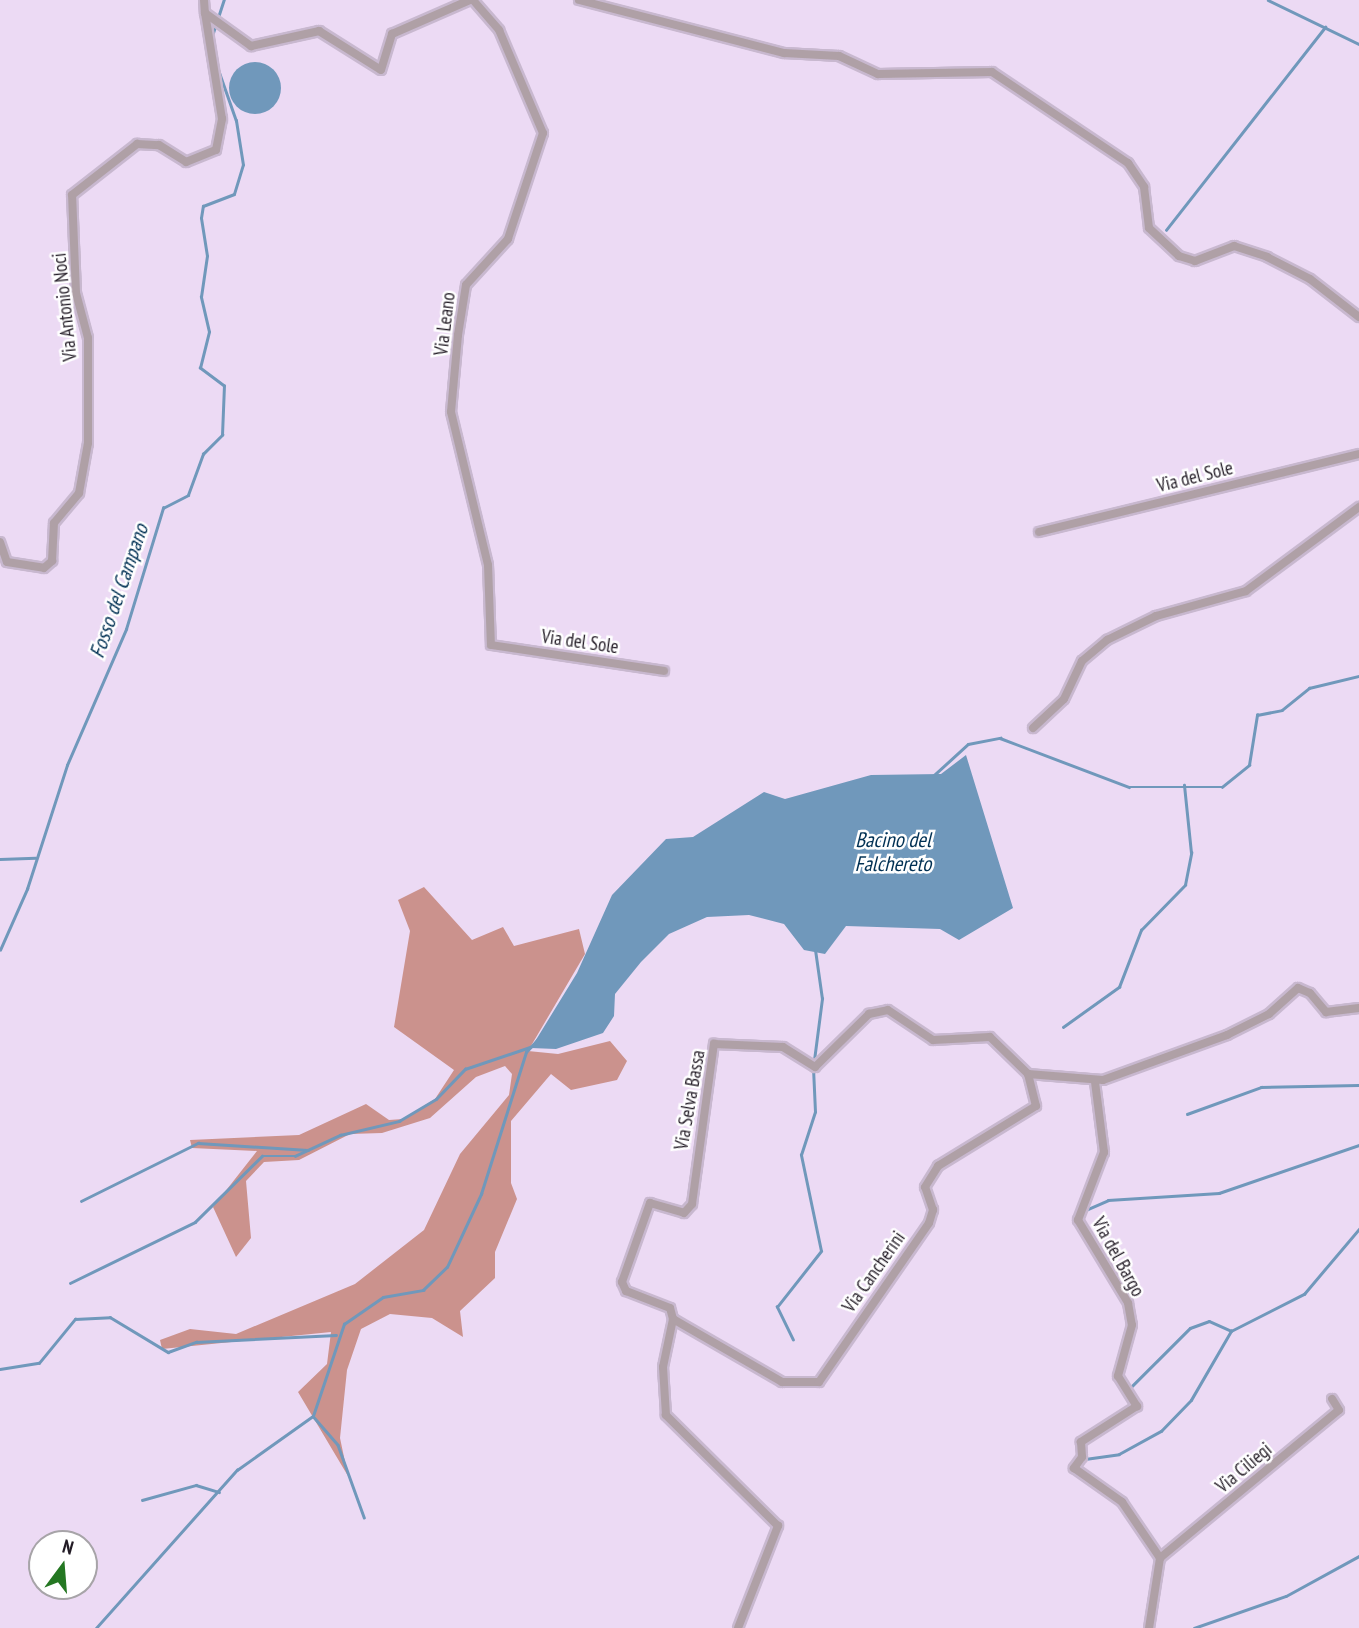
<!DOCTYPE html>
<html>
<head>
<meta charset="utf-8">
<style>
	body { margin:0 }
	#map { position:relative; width:1359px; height:1628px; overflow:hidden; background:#ecdaf4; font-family:"PT Sans Narrow",sans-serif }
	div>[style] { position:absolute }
	.forest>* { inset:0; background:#cb928d }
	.water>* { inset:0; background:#7098bb }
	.round { border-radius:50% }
	.stream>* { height:2.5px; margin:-1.25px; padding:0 1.25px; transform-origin:1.25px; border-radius:1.25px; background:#7098bb }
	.roads { filter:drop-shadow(2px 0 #c8b8cf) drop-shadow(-2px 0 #c8b8cf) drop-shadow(0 2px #c8b8cf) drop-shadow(0 -2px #c8b8cf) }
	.minor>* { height:8px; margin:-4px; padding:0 4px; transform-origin:4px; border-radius:4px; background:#afa0a6 }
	span { translate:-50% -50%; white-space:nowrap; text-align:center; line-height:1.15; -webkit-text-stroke:5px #fff; paint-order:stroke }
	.street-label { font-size:19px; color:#221b25 }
	.water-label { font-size:21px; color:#003053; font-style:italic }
	.north { position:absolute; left:28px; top:1530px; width:70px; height:70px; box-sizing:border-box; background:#fff; border:2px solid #a7a4a8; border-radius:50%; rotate:16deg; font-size:19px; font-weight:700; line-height:28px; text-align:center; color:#221b25 }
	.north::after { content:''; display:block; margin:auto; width:24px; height:32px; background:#247722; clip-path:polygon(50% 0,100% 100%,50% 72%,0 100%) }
</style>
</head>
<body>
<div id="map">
	<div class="forest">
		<div style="clip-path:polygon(424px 887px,472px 940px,503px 927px,514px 946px,579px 929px,585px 954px,528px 1051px,558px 1054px,610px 1041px,627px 1061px,617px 1080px,571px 1090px,551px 1074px,511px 1121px,511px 1183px,517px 1199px,495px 1252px,495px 1278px,460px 1311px,463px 1337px,432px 1318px,390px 1314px,361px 1329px,347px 1370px,340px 1438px,348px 1476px,298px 1392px,327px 1364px,331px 1332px,162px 1349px,160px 1340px,190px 1329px,236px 1334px,355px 1284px,424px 1230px,460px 1154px,509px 1095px,512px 1074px,505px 1066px,476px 1077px,430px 1118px,382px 1133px,350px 1134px,299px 1160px,264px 1162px,246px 1181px,251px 1238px,236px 1257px,213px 1207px,257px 1151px,192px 1148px,190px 1140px,299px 1135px,366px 1104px,389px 1120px,403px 1119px,435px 1099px,454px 1070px,394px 1027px,410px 931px,398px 900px)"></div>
	</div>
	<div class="water">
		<div class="round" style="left:229px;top:62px;width:52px;height:52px"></div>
		<div style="clip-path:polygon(966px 755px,1013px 908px,959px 940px,940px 929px,846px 926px,825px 954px,804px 950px,784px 924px,749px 915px,707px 917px,669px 934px,641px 962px,615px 994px,614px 1016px,603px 1033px,556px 1049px,531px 1048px,577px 973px,612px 895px,666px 839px,693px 837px,764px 792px,785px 799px,871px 775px,941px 774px)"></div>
	</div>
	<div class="stream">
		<div style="left:1268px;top:0;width:101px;rotate:25.8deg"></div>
		<div style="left:212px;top:36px;width:38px;rotate:-72deg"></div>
		<div style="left:1166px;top:230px;width:258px;rotate:-51.9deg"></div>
		<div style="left:933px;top:776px;width:47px;rotate:-42.4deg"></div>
		<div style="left:968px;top:744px;width:33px;rotate:-11deg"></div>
		<div style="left:1000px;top:738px;width:138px;rotate:20.8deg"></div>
		<div style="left:1129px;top:787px;width:93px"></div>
		<div style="left:1222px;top:787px;width:35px;rotate:-39deg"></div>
		<div style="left:1249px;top:765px;width:51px;rotate:-80.9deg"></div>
		<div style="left:1257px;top:715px;width:25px;rotate:-11deg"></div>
		<div style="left:1282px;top:710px;width:35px;rotate:-39deg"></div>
		<div style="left:1309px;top:688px;width:51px;rotate:-13.5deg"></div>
		<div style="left:0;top:859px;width:35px;rotate:-2deg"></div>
		<div style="left:0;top:950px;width:67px;rotate:-66.1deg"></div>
		<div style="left:27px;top:889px;width:130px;rotate:-72.1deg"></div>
		<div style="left:67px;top:765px;width:148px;rotate:-66.5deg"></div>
		<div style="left:126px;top:629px;width:127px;rotate:-73deg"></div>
		<div style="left:163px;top:508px;width:28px;rotate:-27deg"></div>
		<div style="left:188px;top:495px;width:44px;rotate:-69.9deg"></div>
		<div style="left:203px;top:454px;width:27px;rotate:-45deg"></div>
		<div style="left:222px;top:435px;width:49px;rotate:-87.7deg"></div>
		<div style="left:224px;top:386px;width:30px;rotate:-143deg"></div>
		<div style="left:200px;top:368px;width:37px;rotate:-76deg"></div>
		<div style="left:209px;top:332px;width:36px;rotate:-103deg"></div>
		<div style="left:201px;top:297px;width:41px;rotate:-81.7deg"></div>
		<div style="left:207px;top:256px;width:38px;rotate:-99deg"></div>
		<div style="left:201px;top:218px;width:12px;rotate:-81deg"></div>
		<div style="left:203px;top:206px;width:33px;rotate:-21deg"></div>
		<div style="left:234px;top:194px;width:30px;rotate:-73deg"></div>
		<div style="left:243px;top:165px;width:45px;rotate:-99deg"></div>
		<div style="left:236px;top:121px;width:54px;rotate:-109.4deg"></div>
		<div style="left:1063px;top:1027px;width:69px;rotate:-35.5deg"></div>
		<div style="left:1119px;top:987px;width:61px;rotate:-68.9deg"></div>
		<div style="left:1141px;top:930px;width:63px;rotate:-45.6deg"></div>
		<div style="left:1185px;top:885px;width:33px;rotate:-79deg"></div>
		<div style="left:1191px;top:853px;width:68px;rotate:-95.9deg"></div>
		<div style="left:1187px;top:1114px;width:79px;rotate:-20deg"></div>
		<div style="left:1261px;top:1087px;width:98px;rotate:-1.2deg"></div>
		<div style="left:81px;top:1201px;width:131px;rotate:-26.4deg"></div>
		<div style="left:198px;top:1143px;width:110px;rotate:3.6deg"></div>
		<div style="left:1086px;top:1210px;width:24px;rotate:-24deg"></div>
		<div style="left:1108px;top:1200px;width:111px;rotate:-3.6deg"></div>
		<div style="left:1219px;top:1193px;width:148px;rotate:-18.9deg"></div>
		<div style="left:70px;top:1283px;width:139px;rotate:-26deg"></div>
		<div style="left:195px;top:1222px;width:94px;rotate:-44.6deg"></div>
		<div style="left:262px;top:1156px;width:33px"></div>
		<div style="left:295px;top:1156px;width:50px;rotate:-25deg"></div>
		<div style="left:340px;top:1135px;width:61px;rotate:-13.3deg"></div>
		<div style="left:399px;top:1121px;width:43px;rotate:-30.7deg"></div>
		<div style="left:436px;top:1099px;width:42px;rotate:-46deg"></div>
		<div style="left:465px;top:1069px;width:69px;rotate:-18.7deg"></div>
		<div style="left:793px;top:1340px;width:37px;rotate:-116deg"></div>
		<div style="left:777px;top:1307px;width:71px;rotate:-51.8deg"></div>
		<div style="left:821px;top:1251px;width:98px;rotate:-101.8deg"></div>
		<div style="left:801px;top:1155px;width:45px;rotate:-72deg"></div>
		<div style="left:815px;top:1112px;width:44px;rotate:-92.6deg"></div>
		<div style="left:813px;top:1068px;width:70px;rotate:-82.6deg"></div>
		<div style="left:822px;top:999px;width:49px;rotate:-98.1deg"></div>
		<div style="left:0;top:1369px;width:39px;rotate:-9deg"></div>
		<div style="left:39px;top:1363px;width:57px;rotate:-50.7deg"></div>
		<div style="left:75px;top:1319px;width:35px;rotate:-3deg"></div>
		<div style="left:110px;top:1317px;width:68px;rotate:31.1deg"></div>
		<div style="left:168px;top:1352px;width:30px;rotate:-20deg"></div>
		<div style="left:196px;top:1342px;width:140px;rotate:-2.9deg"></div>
		<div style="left:1131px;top:1387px;width:83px;rotate:-45deg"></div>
		<div style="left:1190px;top:1328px;width:20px;rotate:-20deg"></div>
		<div style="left:1209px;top:1321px;width:24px;rotate:24deg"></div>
		<div style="left:313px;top:1416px;width:38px;rotate:49deg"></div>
		<div style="left:338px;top:1445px;width:77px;rotate:70.1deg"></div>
		<div style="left:1085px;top:1459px;width:34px;rotate:-8deg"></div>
		<div style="left:1119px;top:1454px;width:48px;rotate:-28.7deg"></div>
		<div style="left:1161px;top:1431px;width:43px;rotate:-45.9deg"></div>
		<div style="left:1191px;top:1400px;width:80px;rotate:-59.9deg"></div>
		<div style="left:1231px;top:1331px;width:82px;rotate:-26.9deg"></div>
		<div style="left:1304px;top:1294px;width:85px;rotate:-49.8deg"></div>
		<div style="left:142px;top:1500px;width:56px;rotate:-15.5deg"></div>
		<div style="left:196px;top:1485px;width:24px;rotate:17deg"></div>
		<div style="left:96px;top:1628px;width:212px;rotate:-48.3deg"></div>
		<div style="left:237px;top:1470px;width:93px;rotate:-35.4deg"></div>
		<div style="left:313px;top:1416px;width:97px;rotate:-71.4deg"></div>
		<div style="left:344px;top:1324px;width:47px;rotate:-34.7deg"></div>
		<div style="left:383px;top:1297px;width:41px;rotate:-9.9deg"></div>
		<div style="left:423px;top:1290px;width:33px;rotate:-44deg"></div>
		<div style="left:447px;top:1267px;width:81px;rotate:-65deg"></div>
		<div style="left:481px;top:1194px;width:149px;rotate:-72.4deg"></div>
		<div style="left:526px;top:1052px;width:18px;rotate:-47deg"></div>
		<div style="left:1194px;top:1628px;width:97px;rotate:-19.2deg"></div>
		<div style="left:1286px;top:1596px;width:83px;rotate:-28.7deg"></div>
	</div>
	<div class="roads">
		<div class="minor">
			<div style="left:204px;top:0;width:13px;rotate:86deg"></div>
			<div style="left:205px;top:13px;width:57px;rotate:35.7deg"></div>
			<div style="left:251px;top:46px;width:70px;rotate:-12.4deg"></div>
			<div style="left:319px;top:31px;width:73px;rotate:32.2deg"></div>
			<div style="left:381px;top:70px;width:38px;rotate:-73deg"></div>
			<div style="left:392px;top:34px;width:85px;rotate:-23.6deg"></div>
			<div style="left:473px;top:0;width:40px;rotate:49deg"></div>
			<div style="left:499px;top:30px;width:112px;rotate:66.9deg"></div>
			<div style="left:543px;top:133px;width:112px;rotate:108.3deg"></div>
			<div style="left:508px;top:239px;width:62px;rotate:132.4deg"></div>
			<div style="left:466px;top:285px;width:51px;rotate:99.1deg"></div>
			<div style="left:458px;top:335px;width:77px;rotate:95.2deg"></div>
			<div style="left:451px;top:412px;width:157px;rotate:76.4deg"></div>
			<div style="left:488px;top:565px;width:80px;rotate:87.9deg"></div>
			<div style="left:491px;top:645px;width:175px;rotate:8.5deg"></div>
			<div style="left:579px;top:0;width:212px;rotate:14.5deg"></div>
			<div style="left:784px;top:53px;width:55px;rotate:3.1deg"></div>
			<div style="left:839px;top:56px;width:43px;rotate:24.8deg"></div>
			<div style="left:878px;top:74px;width:114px;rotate:-1deg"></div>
			<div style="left:992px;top:72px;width:164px;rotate:33.8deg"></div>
			<div style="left:1128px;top:163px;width:29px;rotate:56deg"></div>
			<div style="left:1144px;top:187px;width:41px;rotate:83deg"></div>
			<div style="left:1149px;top:228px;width:41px;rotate:43deg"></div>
			<div style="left:1179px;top:256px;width:17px;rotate:17deg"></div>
			<div style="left:1195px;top:261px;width:42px;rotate:-21deg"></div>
			<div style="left:1234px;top:246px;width:35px;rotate:18deg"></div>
			<div style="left:1267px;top:257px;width:48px;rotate:27.1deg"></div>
			<div style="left:1310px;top:279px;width:62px;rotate:37.8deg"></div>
			<div style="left:1039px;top:532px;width:329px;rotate:-13.7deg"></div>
			<div style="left:0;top:542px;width:21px;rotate:71deg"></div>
			<div style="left:7px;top:562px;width:37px;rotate:9deg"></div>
			<div style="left:44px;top:568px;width:11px;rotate:-41deg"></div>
			<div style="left:52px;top:561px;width:38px;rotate:-87deg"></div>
			<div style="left:54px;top:523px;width:39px;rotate:-50deg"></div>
			<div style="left:79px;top:493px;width:51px;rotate:-79.8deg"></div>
			<div style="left:88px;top:443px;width:105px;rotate:-90deg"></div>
			<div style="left:88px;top:338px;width:47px;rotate:-104.9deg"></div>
			<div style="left:76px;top:293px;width:98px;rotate:-92.3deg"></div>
			<div style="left:72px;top:195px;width:83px;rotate:-38.1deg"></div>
			<div style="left:137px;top:144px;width:22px;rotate:3deg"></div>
			<div style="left:159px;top:145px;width:32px;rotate:32deg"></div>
			<div style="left:186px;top:162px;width:32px;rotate:-22deg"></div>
			<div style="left:216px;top:150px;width:32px;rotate:-79deg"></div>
			<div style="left:222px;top:119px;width:107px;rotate:-99.1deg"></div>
			<div style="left:1033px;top:728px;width:42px;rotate:-43.1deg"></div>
			<div style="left:1064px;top:699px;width:42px;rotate:-64.7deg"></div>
			<div style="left:1082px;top:661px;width:33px;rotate:-40deg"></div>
			<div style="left:1107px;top:640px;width:55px;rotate:-26.1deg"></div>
			<div style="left:1156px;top:616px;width:93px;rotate:-15.5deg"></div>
			<div style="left:1246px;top:591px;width:141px;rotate:-36.6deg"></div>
			<div style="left:1095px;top:1082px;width:71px;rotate:82.7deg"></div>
			<div style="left:1104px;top:1152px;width:73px;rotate:110.9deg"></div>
			<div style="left:1078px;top:1220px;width:97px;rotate:58.9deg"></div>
			<div style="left:1128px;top:1303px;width:22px;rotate:80deg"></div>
			<div style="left:1132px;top:1325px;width:53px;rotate:105.4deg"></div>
			<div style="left:1118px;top:1376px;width:36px;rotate:58deg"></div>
			<div style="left:1137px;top:1406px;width:67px;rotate:147.3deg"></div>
			<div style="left:1081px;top:1442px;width:15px;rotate:86deg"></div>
			<div style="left:1082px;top:1457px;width:14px;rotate:126deg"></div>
			<div style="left:1074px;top:1468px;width:59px;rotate:35.3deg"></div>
			<div style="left:1122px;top:1502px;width:68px;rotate:55.8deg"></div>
			<div style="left:1160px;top:1558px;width:71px;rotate:98.9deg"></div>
			<div style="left:673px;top:1319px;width:11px;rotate:-105deg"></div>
			<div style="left:670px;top:1308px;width:47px;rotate:-158.9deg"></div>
			<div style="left:626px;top:1291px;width:10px;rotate:-114deg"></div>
			<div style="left:622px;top:1282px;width:84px;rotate:-70.5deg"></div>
			<div style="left:650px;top:1203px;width:35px;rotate:16deg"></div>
			<div style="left:684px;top:1213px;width:12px;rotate:-48deg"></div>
			<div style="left:692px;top:1204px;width:162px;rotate:-82.2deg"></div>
			<div style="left:714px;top:1044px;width:69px;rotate:2.5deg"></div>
			<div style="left:783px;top:1047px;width:38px;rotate:32deg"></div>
			<div style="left:815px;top:1067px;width:76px;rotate:-44.5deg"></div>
			<div style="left:869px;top:1014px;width:19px;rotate:-12deg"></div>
			<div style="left:888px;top:1010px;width:54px;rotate:33.7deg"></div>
			<div style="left:933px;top:1040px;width:57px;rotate:-3deg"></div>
			<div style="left:990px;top:1037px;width:53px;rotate:44.2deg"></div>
			<div style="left:1160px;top:1558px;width:232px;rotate:-39.6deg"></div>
			<div style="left:1339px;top:1410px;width:13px;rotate:-122deg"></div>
			<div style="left:738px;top:1628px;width:110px;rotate:-68.6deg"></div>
			<div style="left:778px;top:1526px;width:158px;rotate:-135.3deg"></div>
			<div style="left:666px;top:1415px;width:48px;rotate:-93.6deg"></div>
			<div style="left:663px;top:1367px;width:49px;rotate:-78.2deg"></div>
			<div style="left:673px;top:1319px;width:126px;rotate:30deg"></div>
			<div style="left:782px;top:1382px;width:37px"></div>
			<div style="left:819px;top:1382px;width:193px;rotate:-55.3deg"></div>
			<div style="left:929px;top:1223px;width:14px;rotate:-73deg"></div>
			<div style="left:933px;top:1210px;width:24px;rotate:-109deg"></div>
			<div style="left:925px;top:1187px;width:25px;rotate:-58deg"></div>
			<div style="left:938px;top:1166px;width:115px;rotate:-31.5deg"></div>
			<div style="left:1036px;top:1106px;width:33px;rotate:-104deg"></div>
			<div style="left:1028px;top:1074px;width:75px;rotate:4.6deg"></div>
			<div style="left:1103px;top:1080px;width:132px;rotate:-19.9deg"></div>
			<div style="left:1227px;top:1035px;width:47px;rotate:-26.6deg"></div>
			<div style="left:1269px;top:1014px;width:39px;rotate:-42deg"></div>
			<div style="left:1298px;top:988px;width:13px;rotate:23deg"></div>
			<div style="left:1310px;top:993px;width:25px;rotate:50deg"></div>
			<div style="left:1326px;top:1012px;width:33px;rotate:-7deg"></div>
		</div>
	</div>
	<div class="street-label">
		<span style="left:65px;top:307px;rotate:-96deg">Via Antonio Noci</span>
		<span style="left:445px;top:324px;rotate:-83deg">Via Leano</span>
		<span style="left:1195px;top:477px;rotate:-14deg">Via del Sole</span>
		<span style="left:580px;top:642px;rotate:8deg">Via del Sole</span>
		<span style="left:690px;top:1100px;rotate:-80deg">Via Selva Bassa</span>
		<span style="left:1118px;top:1257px;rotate:61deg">Via del Bargo</span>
		<span style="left:874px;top:1272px;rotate:-55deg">Via Cancherini</span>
		<span style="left:1244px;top:1468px;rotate:-40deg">Via Ciliegi</span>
	</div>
	<div class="water-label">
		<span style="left:119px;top:591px;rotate:-71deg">Fosso del Campano</span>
		<span style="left:893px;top:852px">Bacino del<br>Falchereto</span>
	</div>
	<div class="north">N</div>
</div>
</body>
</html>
